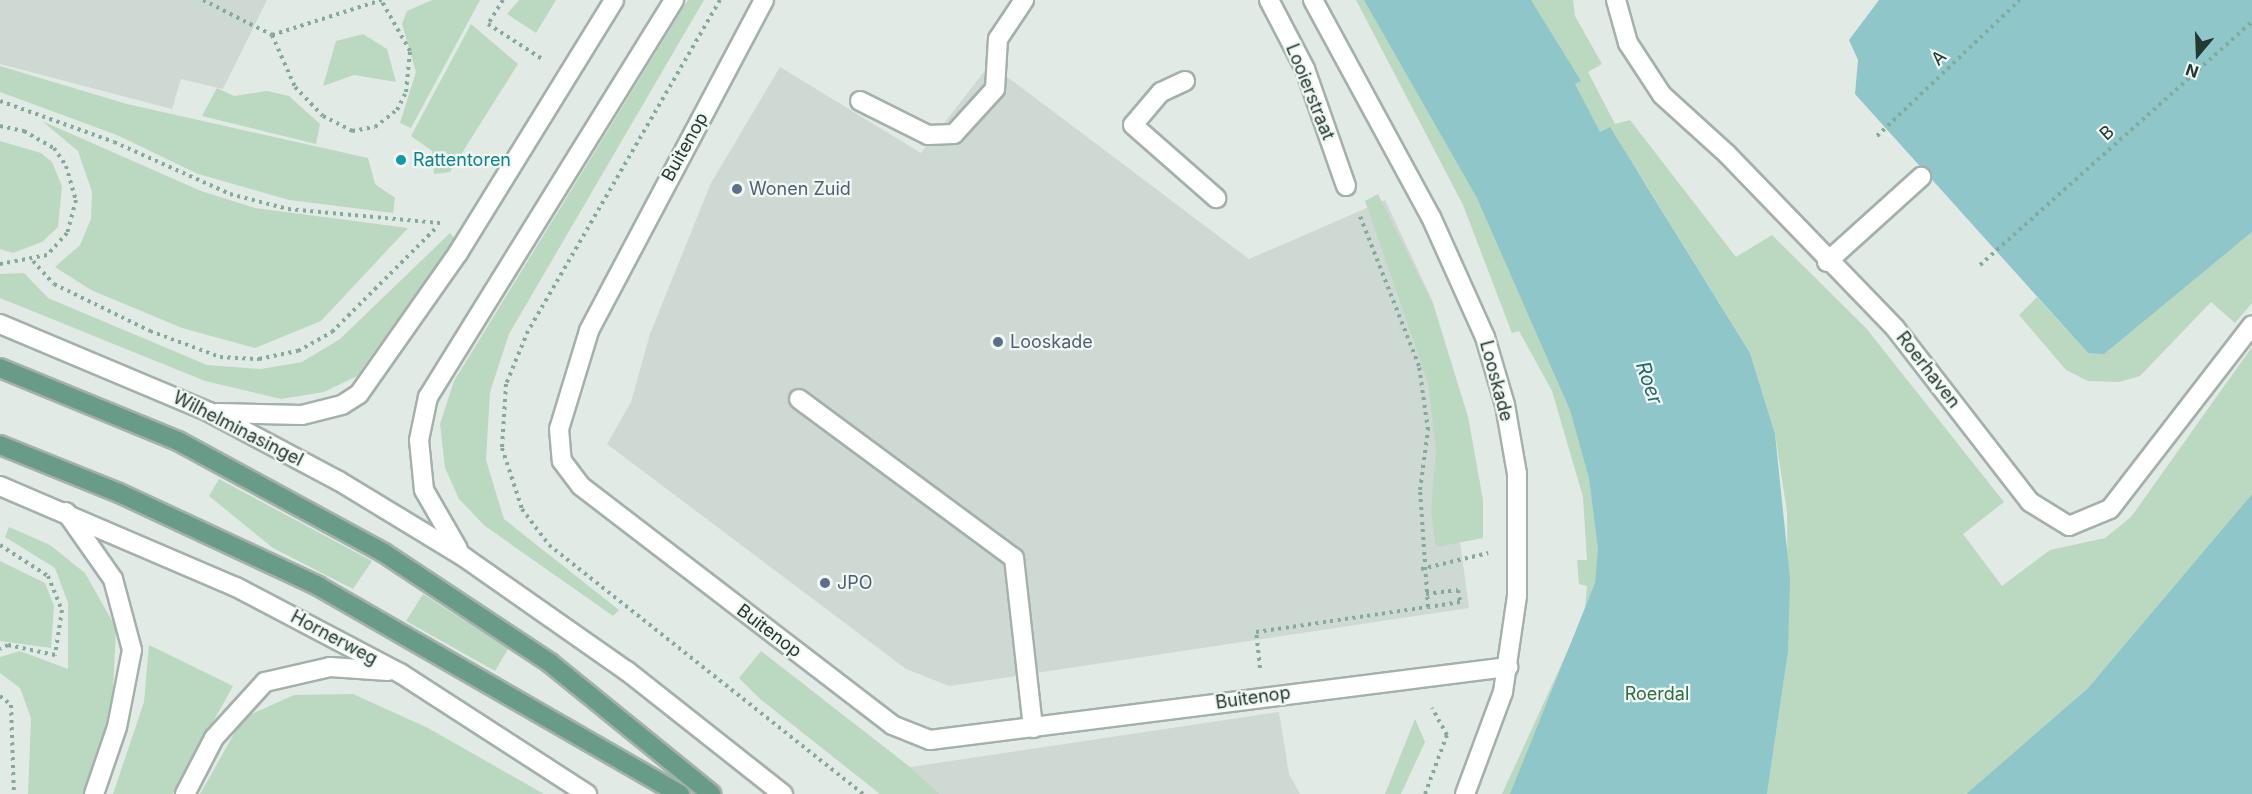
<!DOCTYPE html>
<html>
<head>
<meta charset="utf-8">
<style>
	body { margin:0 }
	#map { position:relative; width:2252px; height:794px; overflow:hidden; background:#e1eae5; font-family:Inter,sans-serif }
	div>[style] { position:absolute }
	.built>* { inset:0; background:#cfd9d4 }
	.green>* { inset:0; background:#bbd9c1 }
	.water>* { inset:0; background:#8ec6ca }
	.path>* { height:4px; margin-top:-2px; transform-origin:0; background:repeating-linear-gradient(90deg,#84aa9b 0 3px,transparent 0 7.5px) }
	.roads { filter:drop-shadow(2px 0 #a4b1ab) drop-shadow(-2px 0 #a4b1ab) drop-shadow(0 2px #a4b1ab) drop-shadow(0 -2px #a4b1ab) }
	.lane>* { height:18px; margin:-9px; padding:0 9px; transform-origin:9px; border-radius:9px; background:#fff }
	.street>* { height:18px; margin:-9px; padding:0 9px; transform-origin:9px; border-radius:9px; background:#fff }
	.secondary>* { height:18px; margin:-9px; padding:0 9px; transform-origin:9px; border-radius:9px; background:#fff }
	.primary>* { height:18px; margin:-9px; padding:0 9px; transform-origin:9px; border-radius:9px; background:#699b89 }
	.dots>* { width:16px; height:16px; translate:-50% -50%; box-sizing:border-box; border:3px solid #f1f7f3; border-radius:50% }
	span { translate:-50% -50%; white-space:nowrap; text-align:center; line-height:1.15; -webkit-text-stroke:4.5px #f1f7f3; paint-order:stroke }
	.street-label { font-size:18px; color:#233831 }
	.culture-label { font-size:18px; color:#0d838f }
	.left { translate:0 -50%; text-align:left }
	.service-label { font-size:18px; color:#4e5e75 }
	.park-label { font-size:18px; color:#316b42 }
	.water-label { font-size:20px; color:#23696e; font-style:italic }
	.north { position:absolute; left:2168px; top:24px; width:60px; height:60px; -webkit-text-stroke:4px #f1f7f3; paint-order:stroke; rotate:199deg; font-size:16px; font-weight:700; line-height:24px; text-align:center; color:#233831 }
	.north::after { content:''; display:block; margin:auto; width:21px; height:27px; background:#233831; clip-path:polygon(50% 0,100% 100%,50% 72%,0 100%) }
</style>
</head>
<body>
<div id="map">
	<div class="built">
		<div style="clip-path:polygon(0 0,267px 0,223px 89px,181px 79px,172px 109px,0 64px)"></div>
		<div style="clip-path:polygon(990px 64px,1249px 259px,1385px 200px,1433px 302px,1468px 417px,1483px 501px,1483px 538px,1460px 542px,1469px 608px,949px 686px,906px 669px,607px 444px,631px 402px,650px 334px,711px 183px,780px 67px,921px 153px)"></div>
		<div style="clip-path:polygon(1279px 712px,1289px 774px,1300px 794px,940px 794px,910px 767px)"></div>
	</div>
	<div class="green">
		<div style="clip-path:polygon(432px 0,480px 0,411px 128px,400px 123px,416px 72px,402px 24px,407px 11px)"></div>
		<div style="clip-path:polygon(519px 0,556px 0,536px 33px,507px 14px)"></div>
		<div style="clip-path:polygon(688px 0,704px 0,509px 334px,490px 392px,486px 460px,504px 519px,619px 610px,613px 616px,485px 526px,459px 499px,445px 468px,440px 424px,454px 381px)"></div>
		<div style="clip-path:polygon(1356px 0,1573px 0,1575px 16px,1602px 64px,1588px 72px,1615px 124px,1630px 120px,1736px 257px,1772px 235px,1866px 328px,2004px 502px,1963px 534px,2002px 586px,2050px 550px,2105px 538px,2131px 517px,2252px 347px,2252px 494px,2088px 688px,1966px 794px,1767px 794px,1788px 652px,1787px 512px,1775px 434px,1750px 353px,1637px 170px,1738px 794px,1502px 794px,1590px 602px,1591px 595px,1585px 608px,1587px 586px,1579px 584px,1577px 560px,1587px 560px,1583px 497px,1552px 391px,1519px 331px,1512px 333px,1463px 205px)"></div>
		<div style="clip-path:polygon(471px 24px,518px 64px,450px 172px,434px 174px,432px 151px,411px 136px)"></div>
		<div style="clip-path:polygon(363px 34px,387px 49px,396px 82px,354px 75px,323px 86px,336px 41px)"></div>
		<div style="clip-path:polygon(0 66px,127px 104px,368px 158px,375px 184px,395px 198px,393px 213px,289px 200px,198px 174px,117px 135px,0 92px)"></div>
		<div style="clip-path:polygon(217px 88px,234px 96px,267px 91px,289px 96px,320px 124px,316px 144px,202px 116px)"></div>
		<div style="clip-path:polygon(42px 121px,201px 191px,255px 208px,408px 228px,321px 321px,255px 348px,182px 328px,91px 290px,55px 267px,80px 245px,91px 219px,92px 192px,78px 151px)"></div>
		<div style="clip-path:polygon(0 141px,41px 153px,52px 162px,62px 186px,58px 227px,42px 242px,13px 253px,0 249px)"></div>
		<div style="clip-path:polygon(1378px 194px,1432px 302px,1468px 417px,1483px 501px,1483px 538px,1436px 547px,1431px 512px,1436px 450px,1428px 383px,1365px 201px)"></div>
		<div style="clip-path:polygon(2252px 232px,2252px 303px,2235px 323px,2211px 302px,2140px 376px,2119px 382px,2088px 381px,2066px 370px,2019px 315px,2037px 297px,2088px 353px,2104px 353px)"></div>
		<div style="clip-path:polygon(450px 233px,455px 239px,357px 376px,324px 392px,281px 399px,205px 381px,0 298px,0 274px,24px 273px,48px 298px,207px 365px,261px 369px,302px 362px,340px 339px)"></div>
		<div style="clip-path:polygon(219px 479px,372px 561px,353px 589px,273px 548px,209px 496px)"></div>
		<div style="clip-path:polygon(9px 527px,50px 545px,85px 573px,116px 628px,112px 712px,87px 794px,28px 794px,31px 718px,20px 688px,0 673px,0 657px,20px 651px,68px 669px,68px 603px,55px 568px,5px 537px)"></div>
		<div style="clip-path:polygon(0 561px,45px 583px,54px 606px,51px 648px,0 641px)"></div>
		<div style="clip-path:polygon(423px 594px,508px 649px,495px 671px,406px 621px)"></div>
		<div style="clip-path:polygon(149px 645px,233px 686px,173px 794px,113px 794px,144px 702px)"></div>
		<div style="clip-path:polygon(761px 651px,910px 767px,940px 794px,880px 794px,760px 699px,739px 678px)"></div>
		<div style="clip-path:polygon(353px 694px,428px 728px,544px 794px,200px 794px,243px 718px,294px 695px)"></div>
		<div style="clip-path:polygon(1415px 719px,1425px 742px,1401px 794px,1385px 794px)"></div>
	</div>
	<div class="water">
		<div style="clip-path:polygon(1364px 0,1531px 0,1581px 81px,1575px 84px,1600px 132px,1610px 127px,1750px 353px,1775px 434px,1790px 578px,1788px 652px,1767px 794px,1510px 794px,1595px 583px,1598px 549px,1589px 478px,1570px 410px,1477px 198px)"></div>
		<div style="clip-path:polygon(1879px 0,2252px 0,2252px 232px,2104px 354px,2088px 353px,1855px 94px,1858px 60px,1849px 40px)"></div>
		<div style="clip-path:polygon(2252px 494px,2252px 794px,1966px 794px,2088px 688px)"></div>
	</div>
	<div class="path">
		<div style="left:203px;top:0;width:77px;rotate:26.9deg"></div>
		<div style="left:272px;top:35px;width:57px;rotate:66.1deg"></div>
		<div style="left:295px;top:87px;width:40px;rotate:46deg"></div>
		<div style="left:323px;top:116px;width:33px;rotate:27deg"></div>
		<div style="left:352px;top:131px;width:23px;rotate:-10deg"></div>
		<div style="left:375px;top:127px;width:28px;rotate:-38deg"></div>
		<div style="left:397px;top:110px;width:20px;rotate:-63deg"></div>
		<div style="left:406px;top:92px;width:41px;rotate:-84.4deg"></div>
		<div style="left:410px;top:51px;width:59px;rotate:-119.6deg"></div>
		<div style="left:503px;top:0;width:28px;rotate:122deg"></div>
		<div style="left:488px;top:24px;width:64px;rotate:32.9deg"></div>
		<div style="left:720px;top:0;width:383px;rotate:120.1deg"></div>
		<div style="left:528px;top:331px;width:57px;rotate:112.5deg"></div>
		<div style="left:506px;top:384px;width:64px;rotate:93.6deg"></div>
		<div style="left:502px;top:448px;width:64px;rotate:71.8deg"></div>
		<div style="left:522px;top:509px;width:45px;rotate:53.1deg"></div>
		<div style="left:549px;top:545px;width:401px;rotate:38.4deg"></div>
		<div style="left:272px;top:35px;width:115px;rotate:-17.7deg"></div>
		<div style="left:0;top:101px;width:121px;rotate:19.8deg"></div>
		<div style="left:114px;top:142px;width:127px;rotate:24.1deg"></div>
		<div style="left:230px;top:194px;width:60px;rotate:14.5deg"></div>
		<div style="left:288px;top:209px;width:153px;rotate:5.3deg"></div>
		<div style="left:0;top:126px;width:25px;rotate:12deg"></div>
		<div style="left:24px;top:131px;width:34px;rotate:30deg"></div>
		<div style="left:54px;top:148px;width:22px;rotate:56deg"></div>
		<div style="left:66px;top:166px;width:35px;rotate:74deg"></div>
		<div style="left:76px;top:200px;width:34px;rotate:105deg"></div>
		<div style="left:67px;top:233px;width:30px;rotate:132deg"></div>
		<div style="left:47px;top:255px;width:48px;rotate:169.2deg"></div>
		<div style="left:1877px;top:136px;width:197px;rotate:-43.6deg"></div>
		<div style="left:33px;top:261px;width:31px;rotate:48deg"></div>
		<div style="left:54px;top:284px;width:107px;rotate:26.1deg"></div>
		<div style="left:150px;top:331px;width:75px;rotate:20.4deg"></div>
		<div style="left:220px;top:357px;width:39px;rotate:3deg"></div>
		<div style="left:259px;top:359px;width:40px;rotate:-12deg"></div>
		<div style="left:298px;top:351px;width:39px;rotate:-29deg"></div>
		<div style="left:332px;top:332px;width:146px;rotate:-45deg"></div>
		<div style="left:1980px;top:265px;width:365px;rotate:-41.8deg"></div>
		<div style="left:0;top:545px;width:57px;rotate:32.9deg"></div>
		<div style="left:48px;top:576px;width:37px;rotate:68deg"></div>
		<div style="left:62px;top:610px;width:46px;rotate:98.8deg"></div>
		<div style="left:55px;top:655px;width:48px;rotate:-168deg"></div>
		<div style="left:8px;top:645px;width:9px;rotate:153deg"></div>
		<div style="left:1421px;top:569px;width:69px;rotate:-13.4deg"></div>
		<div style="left:1426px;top:594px;width:32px;rotate:-7deg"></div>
		<div style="left:1458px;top:590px;width:12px;rotate:81deg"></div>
		<div style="left:1460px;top:602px;width:32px;rotate:171deg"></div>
		<div style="left:1260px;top:668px;width:36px;rotate:-96deg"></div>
		<div style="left:1256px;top:632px;width:174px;rotate:-8.3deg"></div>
		<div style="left:1428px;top:607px;width:117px;rotate:-93.9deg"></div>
		<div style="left:1420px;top:490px;width:61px;rotate:-82.4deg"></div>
		<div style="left:1428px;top:430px;width:65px;rotate:-98deg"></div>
		<div style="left:1419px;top:366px;width:163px;rotate:-111.5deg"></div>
		<div style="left:0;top:696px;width:14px;rotate:39deg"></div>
		<div style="left:11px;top:705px;width:89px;rotate:88.1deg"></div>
		<div style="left:1425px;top:794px;width:63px;rotate:-69.6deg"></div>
		<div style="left:1447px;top:735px;width:31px;rotate:-119deg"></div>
	</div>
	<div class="roads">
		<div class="lane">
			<div style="left:1269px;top:0;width:78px;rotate:62.4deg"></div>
			<div style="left:1305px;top:69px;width:124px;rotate:70.7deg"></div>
			<div style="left:1185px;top:81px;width:26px;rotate:155deg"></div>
			<div style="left:1161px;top:92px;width:43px;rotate:130.3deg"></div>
			<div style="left:1133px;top:125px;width:111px;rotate:41.3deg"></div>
			<div style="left:860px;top:101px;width:76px;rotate:26.6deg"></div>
			<div style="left:928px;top:135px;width:26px;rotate:-2deg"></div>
			<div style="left:954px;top:134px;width:61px;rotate:-47.7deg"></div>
			<div style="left:995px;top:89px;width:50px;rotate:-86.6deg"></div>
			<div style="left:998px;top:39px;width:47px;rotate:-56.3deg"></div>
			<div style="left:1727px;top:154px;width:242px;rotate:46deg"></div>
			<div style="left:1895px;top:328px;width:220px;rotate:52.2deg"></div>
			<div style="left:2030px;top:502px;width:46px;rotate:31.6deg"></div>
			<div style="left:2069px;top:526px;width:44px;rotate:-22.5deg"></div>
			<div style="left:2110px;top:509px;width:232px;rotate:-52.3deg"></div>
			<div style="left:1827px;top:262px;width:127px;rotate:-42.1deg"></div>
			<div style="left:799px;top:399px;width:267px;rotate:36.5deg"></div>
			<div style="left:1014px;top:558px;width:171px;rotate:83.6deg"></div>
		</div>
		<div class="street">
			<div style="left:764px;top:0;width:374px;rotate:117.9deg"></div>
			<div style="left:589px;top:331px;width:102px;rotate:107deg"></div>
			<div style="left:559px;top:429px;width:32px;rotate:85deg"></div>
			<div style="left:562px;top:461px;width:31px;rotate:53deg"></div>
			<div style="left:581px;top:486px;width:392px;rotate:37.5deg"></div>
			<div style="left:892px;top:725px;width:41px;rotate:21.5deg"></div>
			<div style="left:930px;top:740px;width:583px;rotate:-7.2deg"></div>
			<div style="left:1616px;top:0;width:45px;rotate:74.4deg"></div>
			<div style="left:1628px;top:43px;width:62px;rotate:56.8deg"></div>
			<div style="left:1662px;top:95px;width:88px;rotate:42.2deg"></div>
		</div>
		<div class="secondary">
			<div style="left:1313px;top:0;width:247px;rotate:61.5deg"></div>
			<div style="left:1431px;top:217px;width:132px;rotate:65.8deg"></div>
			<div style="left:1485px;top:337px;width:71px;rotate:73.6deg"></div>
			<div style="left:1505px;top:405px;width:70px;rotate:80.1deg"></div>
			<div style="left:1517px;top:474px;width:122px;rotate:90deg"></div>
			<div style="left:1517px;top:596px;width:97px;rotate:98.3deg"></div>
			<div style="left:1503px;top:692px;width:109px;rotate:110.4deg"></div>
			<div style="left:0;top:324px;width:227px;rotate:22.8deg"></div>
			<div style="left:209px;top:412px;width:147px;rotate:28deg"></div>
			<div style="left:339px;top:481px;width:146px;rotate:31.3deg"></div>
			<div style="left:464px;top:557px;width:199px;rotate:35deg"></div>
			<div style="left:627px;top:671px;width:199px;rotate:38.3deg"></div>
			<div style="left:217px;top:413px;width:85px;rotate:1.3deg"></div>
			<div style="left:302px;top:415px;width:41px;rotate:-14deg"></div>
			<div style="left:342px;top:405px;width:20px;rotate:-33deg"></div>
			<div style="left:359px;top:394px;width:172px;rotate:-54.9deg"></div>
			<div style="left:458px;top:253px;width:297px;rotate:-58.3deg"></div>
			<div style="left:0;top:486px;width:257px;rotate:23.2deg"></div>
			<div style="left:236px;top:587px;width:185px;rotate:27.7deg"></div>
			<div style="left:400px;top:673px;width:223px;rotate:32.9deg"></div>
			<div style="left:66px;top:512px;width:82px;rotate:55deg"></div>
			<div style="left:113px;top:579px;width:73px;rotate:75deg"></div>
			<div style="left:132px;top:650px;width:78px;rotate:101deg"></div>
			<div style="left:117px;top:727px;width:71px;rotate:108.9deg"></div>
			<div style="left:458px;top:549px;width:68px;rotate:-120deg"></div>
			<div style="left:424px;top:490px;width:50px;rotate:-95.7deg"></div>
			<div style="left:419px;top:440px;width:44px;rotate:-78.2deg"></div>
			<div style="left:428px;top:397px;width:467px;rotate:-58.2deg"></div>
			<div style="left:185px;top:794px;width:63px;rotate:-62.6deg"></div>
			<div style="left:214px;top:738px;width:76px;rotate:-47.7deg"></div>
			<div style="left:265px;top:682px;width:67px;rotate:-13deg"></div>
			<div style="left:330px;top:667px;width:58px;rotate:3.9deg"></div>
		</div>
		<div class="primary">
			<div style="left:0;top:368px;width:192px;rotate:22.3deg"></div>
			<div style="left:178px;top:441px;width:234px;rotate:28.5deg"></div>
			<div style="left:384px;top:553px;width:199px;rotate:33.5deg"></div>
			<div style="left:550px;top:663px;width:208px;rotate:39.1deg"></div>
			<div style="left:0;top:445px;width:128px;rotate:22deg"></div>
			<div style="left:119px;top:493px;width:220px;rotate:25deg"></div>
			<div style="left:318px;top:586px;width:418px;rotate:29.9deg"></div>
		</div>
	</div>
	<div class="dots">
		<div style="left:401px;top:160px;background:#0f9aa8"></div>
		<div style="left:737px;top:189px;background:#5c6f8a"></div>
		<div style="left:998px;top:342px;background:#5c6f8a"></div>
		<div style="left:825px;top:583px;background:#5c6f8a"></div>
	</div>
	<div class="street-label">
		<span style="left:1939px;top:58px;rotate:-44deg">A</span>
		<span style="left:1310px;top:92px;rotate:68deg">Looierstraat</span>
		<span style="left:2107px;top:133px;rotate:-42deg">B</span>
		<span style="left:685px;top:147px;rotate:-61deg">Buitenop</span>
		<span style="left:1928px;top:370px;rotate:52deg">Roerhaven</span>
		<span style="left:1496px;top:381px;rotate:75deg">Looskade</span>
		<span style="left:238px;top:429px;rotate:27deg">Wilhelminasingel</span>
		<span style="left:769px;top:631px;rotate:37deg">Buitenop</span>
		<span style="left:334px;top:638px;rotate:28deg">Hornerweg</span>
		<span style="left:1253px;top:698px;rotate:-8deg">Buitenop</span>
	</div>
	<div class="culture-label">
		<span class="left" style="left:413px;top:160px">Rattentoren</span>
	</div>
	<div class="service-label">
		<span class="left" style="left:749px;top:189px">Wonen Zuid</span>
		<span class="left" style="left:1010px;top:342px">Looskade</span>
		<span class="left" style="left:837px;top:583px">JPO</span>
	</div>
	<div class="park-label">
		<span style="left:1657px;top:694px">Roerdal</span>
	</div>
	<div class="water-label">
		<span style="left:1649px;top:383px;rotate:71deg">Roer</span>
	</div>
	<div class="north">N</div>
</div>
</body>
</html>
